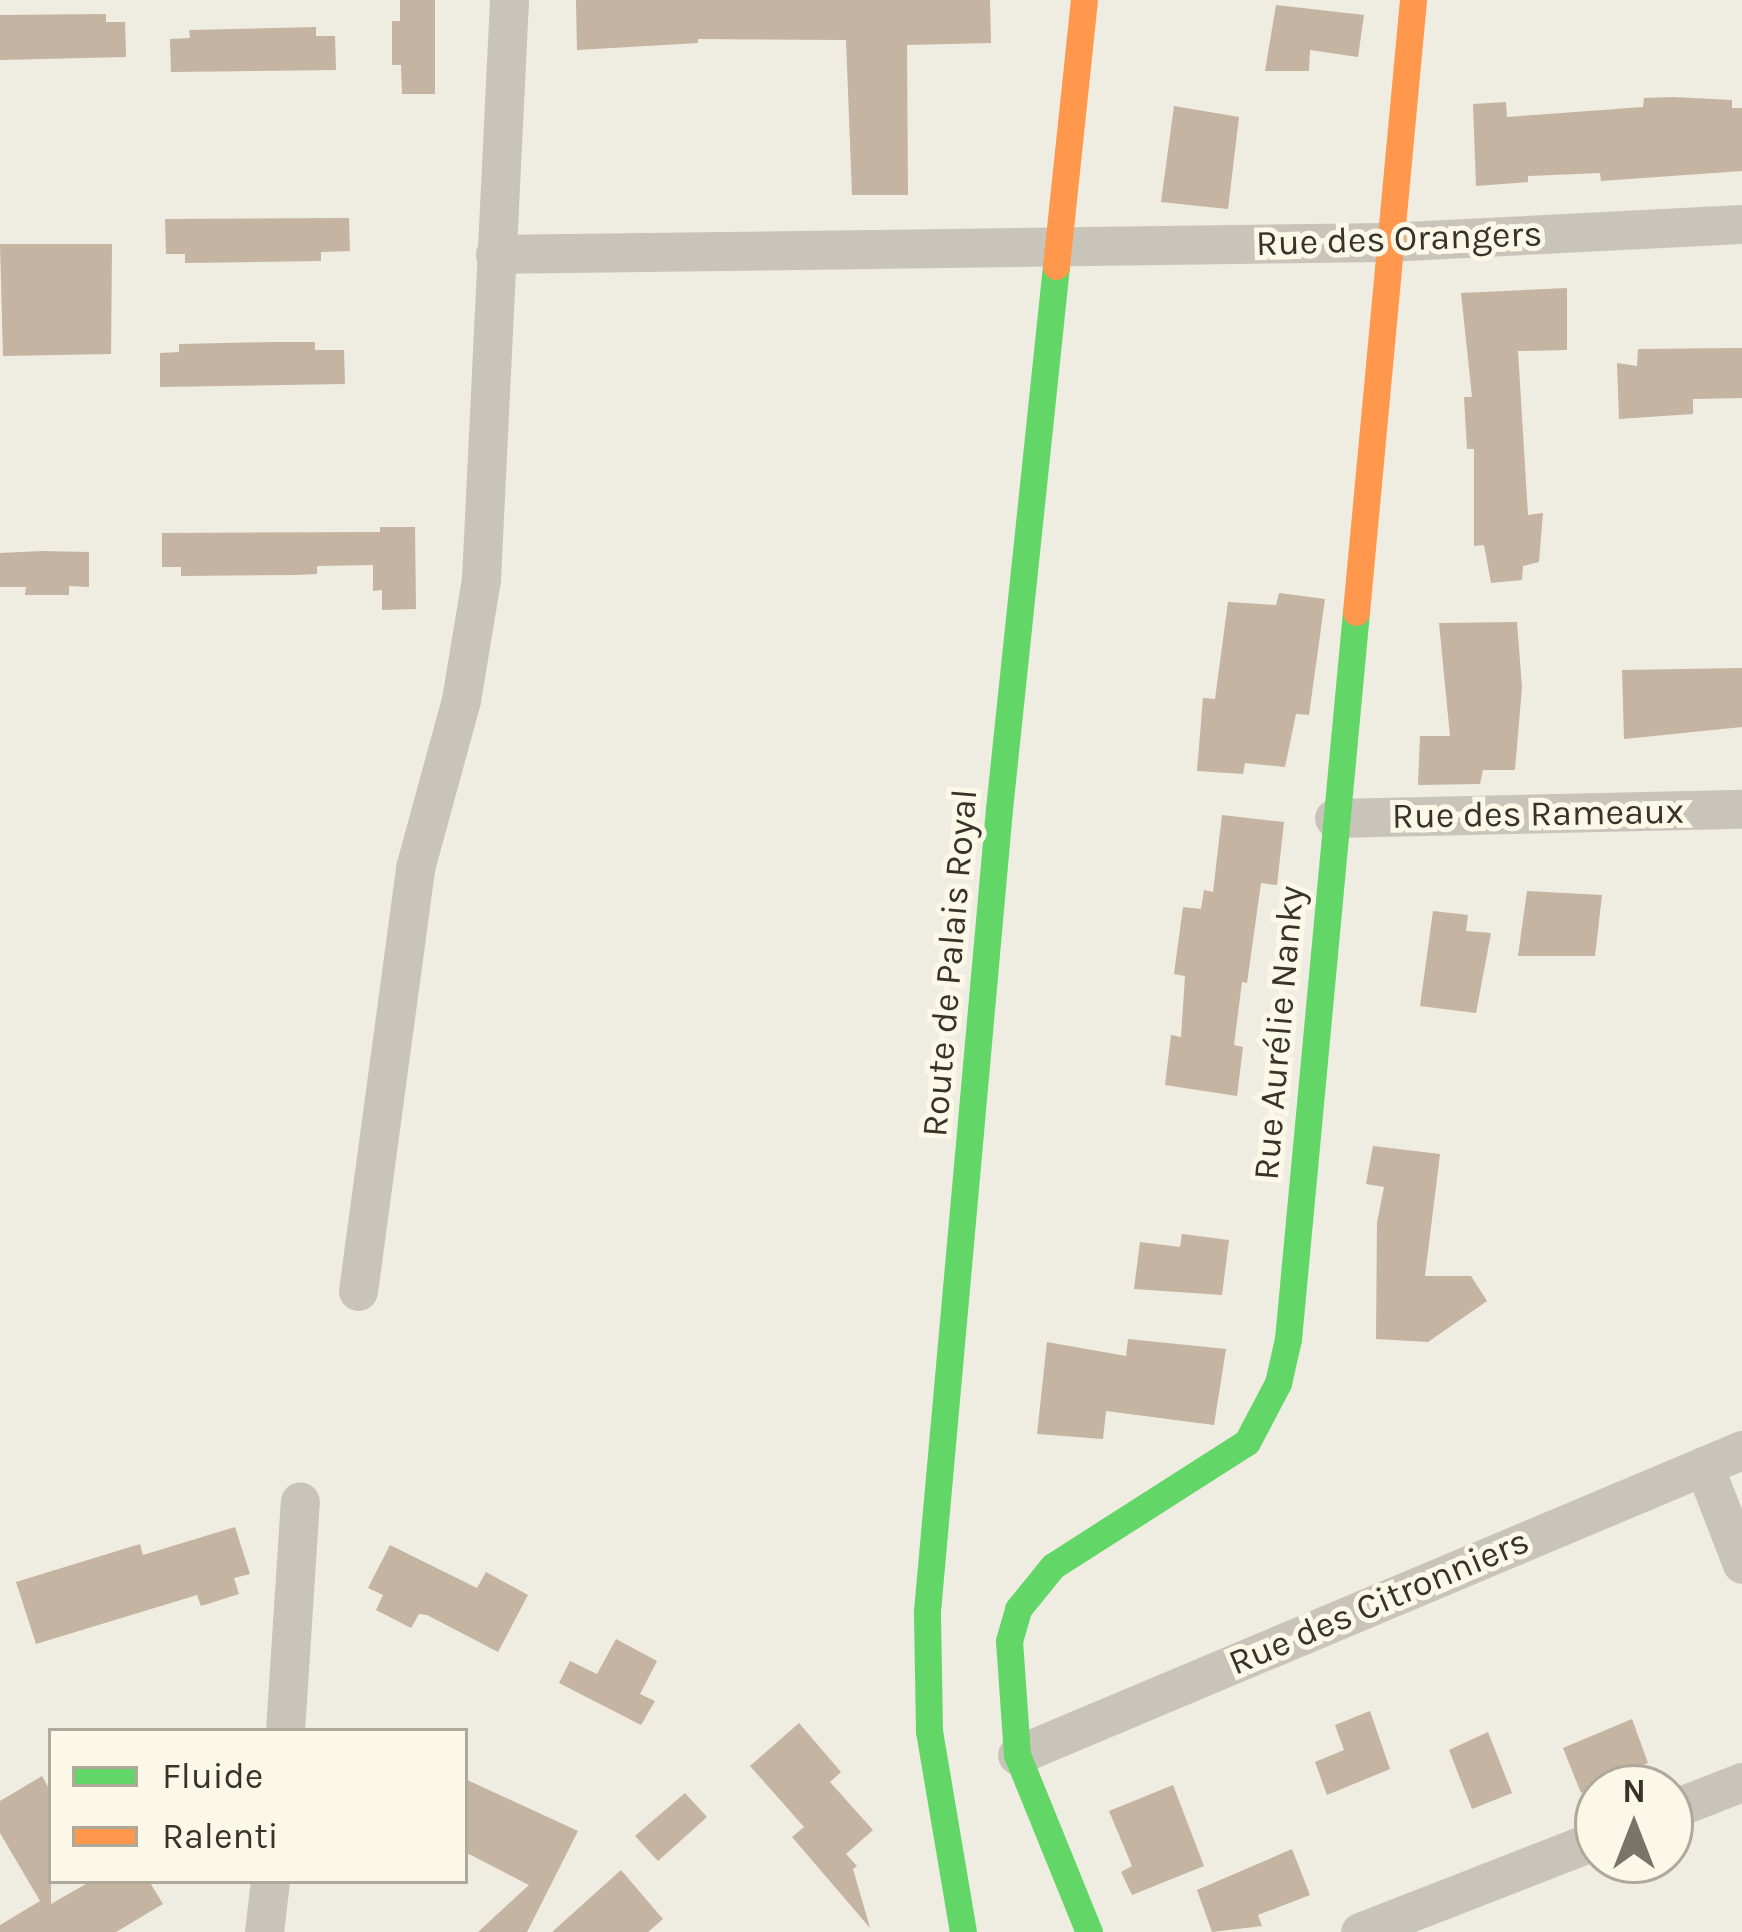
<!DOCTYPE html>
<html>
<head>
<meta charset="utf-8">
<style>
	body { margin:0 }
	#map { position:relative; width:1742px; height:1932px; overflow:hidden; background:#efece1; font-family:Karla,sans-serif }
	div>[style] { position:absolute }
	.building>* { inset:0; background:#c4b4a1 }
	.street>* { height:39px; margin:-19.5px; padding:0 19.5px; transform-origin:19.5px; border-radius:19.5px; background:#c8c4b9 }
	.fast>* { height:27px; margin:-13.5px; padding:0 13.5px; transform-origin:13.5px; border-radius:13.5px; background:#63d668 }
	.slow>* { height:27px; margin:-13.5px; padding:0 13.5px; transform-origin:13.5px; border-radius:13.5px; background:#ff974d }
	span { translate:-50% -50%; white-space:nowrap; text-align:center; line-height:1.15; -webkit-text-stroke:10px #fcf8e8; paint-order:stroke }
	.street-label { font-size:36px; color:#393227 }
	.legend { position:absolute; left:48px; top:1728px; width:420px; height:156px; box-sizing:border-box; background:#fcf8e8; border:3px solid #aea99b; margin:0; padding:15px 21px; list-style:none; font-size:36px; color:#393227 }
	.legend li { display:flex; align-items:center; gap:24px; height:60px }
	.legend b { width:60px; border:3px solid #aea99b }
	.north { position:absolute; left:1574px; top:1764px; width:120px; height:120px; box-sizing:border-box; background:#fcf8e8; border:3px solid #aea99b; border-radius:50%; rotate:0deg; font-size:33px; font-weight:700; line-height:48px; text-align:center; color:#393227 }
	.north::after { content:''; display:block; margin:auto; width:42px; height:54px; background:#797368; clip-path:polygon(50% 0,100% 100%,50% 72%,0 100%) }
</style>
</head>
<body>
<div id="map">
	<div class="building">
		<div style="clip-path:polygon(400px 0,435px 0,435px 94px,402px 94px,401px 65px,392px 65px,392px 21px,400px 21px)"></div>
		<div style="clip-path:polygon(576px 0,990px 0,991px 43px,907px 45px,908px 195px,852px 195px,846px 40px,698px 39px,698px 43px,577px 50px)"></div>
		<div style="clip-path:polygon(1276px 5px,1364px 15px,1358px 57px,1310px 50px,1309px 71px,1265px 71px)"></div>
		<div style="clip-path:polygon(106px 14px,106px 22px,125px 22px,126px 57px,0 60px,0 15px)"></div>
		<div style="clip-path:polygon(316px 27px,316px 36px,335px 36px,336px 70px,171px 72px,170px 39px,190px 38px,189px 30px)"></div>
		<div style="clip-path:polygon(1673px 97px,1732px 100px,1732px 108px,1742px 108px,1742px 171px,1601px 181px,1600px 173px,1528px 176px,1528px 182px,1476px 186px,1473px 104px,1506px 102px,1507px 117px,1643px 107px,1644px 98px)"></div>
		<div style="clip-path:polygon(1174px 106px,1239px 117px,1228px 209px,1161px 202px)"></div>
		<div style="clip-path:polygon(349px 218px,350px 251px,321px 252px,321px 261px,185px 263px,185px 254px,166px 254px,165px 219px)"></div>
		<div style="clip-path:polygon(0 244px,112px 244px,111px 354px,3px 356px)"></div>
		<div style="clip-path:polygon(1567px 288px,1567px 350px,1518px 351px,1528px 515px,1543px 513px,1539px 562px,1523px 566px,1522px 580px,1491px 583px,1484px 545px,1474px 546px,1474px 449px,1467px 449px,1464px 397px,1472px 397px,1461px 293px)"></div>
		<div style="clip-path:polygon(272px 342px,315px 342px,315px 350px,344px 350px,345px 384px,160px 387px,160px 353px,179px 352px,179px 344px)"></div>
		<div style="clip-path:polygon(1742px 348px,1742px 398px,1693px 399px,1693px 414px,1619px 419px,1617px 363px,1637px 366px,1638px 349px)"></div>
		<div style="clip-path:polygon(380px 527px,415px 527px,416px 609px,382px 610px,382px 590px,373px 591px,373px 565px,317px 566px,317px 574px,296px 575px,181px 576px,181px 567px,162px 567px,162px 533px,380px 532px)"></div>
		<div style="clip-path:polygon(42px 551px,89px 552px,89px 587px,69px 586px,69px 595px,25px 595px,26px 587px,0 587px,0 553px)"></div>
		<div style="clip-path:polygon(1279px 593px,1325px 599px,1309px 715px,1296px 714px,1285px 767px,1245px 763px,1243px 774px,1197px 771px,1203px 698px,1215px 699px,1228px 602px,1276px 605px)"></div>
		<div style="clip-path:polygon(1517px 622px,1522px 687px,1515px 770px,1483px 770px,1480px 784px,1418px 785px,1420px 736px,1450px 736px,1439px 623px)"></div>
		<div style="clip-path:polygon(1742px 668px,1742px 727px,1624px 739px,1622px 670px)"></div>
		<div style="clip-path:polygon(1222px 815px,1284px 822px,1277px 885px,1261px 883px,1247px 983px,1242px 982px,1234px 1045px,1243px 1047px,1237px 1096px,1165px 1085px,1171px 1035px,1181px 1037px,1185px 976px,1174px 974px,1183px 907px,1201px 909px,1204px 890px,1213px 892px)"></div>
		<div style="clip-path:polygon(1527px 891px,1602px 895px,1595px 956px,1518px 956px)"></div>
		<div style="clip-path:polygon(1433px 911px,1468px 915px,1466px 931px,1491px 933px,1476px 1013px,1420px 1006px)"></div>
		<div style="clip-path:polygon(1373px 1146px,1440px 1154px,1425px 1276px,1471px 1276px,1487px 1301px,1428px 1342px,1376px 1339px,1377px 1223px,1384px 1187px,1366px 1184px)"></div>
		<div style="clip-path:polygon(1182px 1234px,1229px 1240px,1222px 1295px,1134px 1289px,1140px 1242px,1180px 1247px)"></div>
		<div style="clip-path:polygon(1128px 1339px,1226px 1349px,1214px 1425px,1106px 1411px,1103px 1439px,1037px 1434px,1047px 1342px,1126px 1356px)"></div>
		<div style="clip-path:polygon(235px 1527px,250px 1574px,234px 1578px,239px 1594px,201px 1606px,197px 1595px,36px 1644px,16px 1582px,140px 1544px,143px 1555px)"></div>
		<div style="clip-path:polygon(390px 1545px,477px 1588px,486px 1572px,528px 1595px,498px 1652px,427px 1615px,419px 1614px,411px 1628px,376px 1610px,383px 1595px,368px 1588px)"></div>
		<div style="clip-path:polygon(616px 1639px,657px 1661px,640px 1694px,655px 1701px,641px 1725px,559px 1683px,570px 1661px,597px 1674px)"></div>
		<div style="clip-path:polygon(1370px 1711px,1390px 1769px,1327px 1795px,1315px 1762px,1344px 1750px,1335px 1725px)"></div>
		<div style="clip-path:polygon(1632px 1719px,1648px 1763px,1581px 1793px,1563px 1748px)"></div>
		<div style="clip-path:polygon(799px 1723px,841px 1772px,830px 1782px,873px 1830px,846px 1854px,857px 1866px,853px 1869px,870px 1928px,792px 1837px,804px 1827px,750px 1766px)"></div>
		<div style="clip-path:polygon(1488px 1732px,1512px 1793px,1472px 1809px,1449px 1750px)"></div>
		<div style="clip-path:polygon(42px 1776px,51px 1792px,51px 1904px,91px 1881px,149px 1881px,163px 1904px,116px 1932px,0 1932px,0 1925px,40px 1901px,0 1833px,0 1801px)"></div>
		<div style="clip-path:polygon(465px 1779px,578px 1831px,527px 1932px,478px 1932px,529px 1885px,465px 1852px)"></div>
		<div style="clip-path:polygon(1173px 1785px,1204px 1866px,1132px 1895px,1121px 1872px,1132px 1866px,1109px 1811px)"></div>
		<div style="clip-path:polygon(685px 1793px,707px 1817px,658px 1861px,635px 1836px)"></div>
		<div style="clip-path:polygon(1292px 1849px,1310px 1895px,1258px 1915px,1262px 1926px,1212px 1932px,1197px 1890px)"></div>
		<div style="clip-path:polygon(621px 1870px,663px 1919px,648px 1932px,552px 1932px)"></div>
	</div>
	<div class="street">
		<div style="left:495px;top:254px;width:891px;rotate:-0.77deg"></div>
		<div style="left:1386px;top:242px;width:356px;rotate:-2.9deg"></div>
		<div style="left:1334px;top:818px;width:408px;rotate:-1.3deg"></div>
		<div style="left:358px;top:1291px;width:427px;rotate:-82.3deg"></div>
		<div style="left:415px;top:868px;width:174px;rotate:-74.7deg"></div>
		<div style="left:461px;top:700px;width:123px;rotate:-80.6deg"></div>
		<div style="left:481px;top:579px;width:580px;rotate:-87.23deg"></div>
		<div style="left:1704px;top:1466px;width:105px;rotate:68.8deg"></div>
		<div style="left:285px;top:1731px;width:230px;rotate:-86.3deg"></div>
		<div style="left:1017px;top:1755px;width:787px;rotate:-22.82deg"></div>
		<div style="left:1670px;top:1810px;width:77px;rotate:-21.3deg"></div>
		<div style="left:264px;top:1932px;width:51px;rotate:-83.3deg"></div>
		<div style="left:1360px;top:1932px;width:256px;rotate:-21.3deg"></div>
	</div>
	<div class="fast">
		<div style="left:963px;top:1932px;width:204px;rotate:-99.6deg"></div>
		<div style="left:929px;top:1731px;width:120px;rotate:-91deg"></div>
		<div style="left:927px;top:1611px;width:805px;rotate:-84.87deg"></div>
		<div style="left:999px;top:809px;width:546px;rotate:-84.01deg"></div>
		<div style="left:1089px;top:1932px;width:191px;rotate:-112.1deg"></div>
		<div style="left:1017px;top:1755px;width:114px;rotate:-94deg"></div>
		<div style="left:1009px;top:1641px;width:33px;rotate:-74deg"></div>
		<div style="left:1018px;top:1609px;width:55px;rotate:-50.9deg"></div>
		<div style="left:1053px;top:1566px;width:230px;rotate:-32.6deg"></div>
		<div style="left:1247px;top:1442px;width:67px;rotate:-62.3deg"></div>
		<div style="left:1278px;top:1383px;width:45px;rotate:-77.2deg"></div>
		<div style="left:1288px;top:1339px;width:730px;rotate:-84.66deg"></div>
	</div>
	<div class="slow">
		<div style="left:1056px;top:266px;width:267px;rotate:-84deg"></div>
		<div style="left:1356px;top:612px;width:615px;rotate:-84.68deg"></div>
	</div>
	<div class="street-label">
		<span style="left:1399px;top:239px;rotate:-2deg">Rue des Orangers</span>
		<span style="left:1538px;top:814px;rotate:-1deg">Rue des Rameaux</span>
		<span style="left:950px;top:963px;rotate:-85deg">Route de Palais Royal</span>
		<span style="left:1279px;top:1033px;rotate:-85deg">Rue Aurélie Nanky</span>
		<span style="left:1379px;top:1602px;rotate:-23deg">Rue des Citronniers</span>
	</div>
	<ul class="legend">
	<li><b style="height:15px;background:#63d668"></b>Fluide</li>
	<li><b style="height:15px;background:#ff974d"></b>Ralenti</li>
	</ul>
	<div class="north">N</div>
</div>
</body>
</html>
